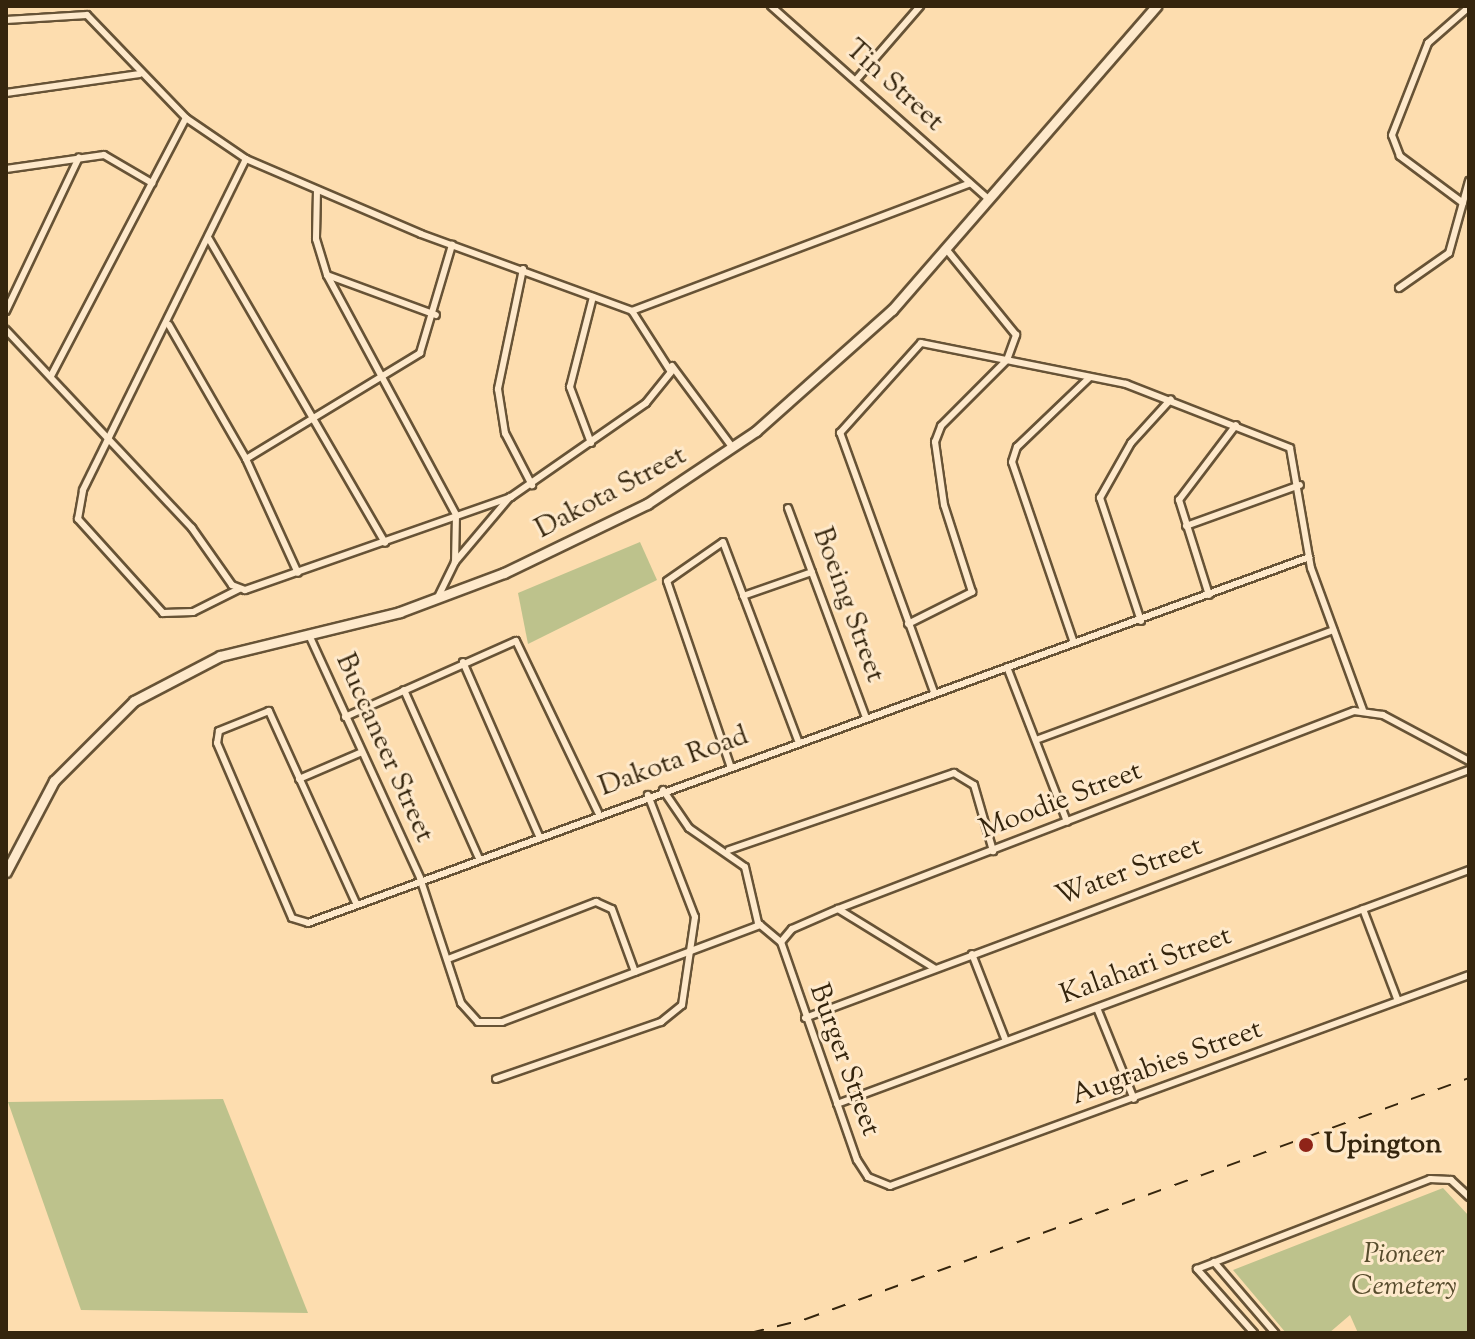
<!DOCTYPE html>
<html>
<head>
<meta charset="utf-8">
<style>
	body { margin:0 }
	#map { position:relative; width:1475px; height:1339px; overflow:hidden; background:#fdddaf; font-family:"Sorts Mill Goudy",serif }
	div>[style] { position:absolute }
	.green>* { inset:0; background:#bdc28c }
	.roads { filter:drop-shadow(2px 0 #675336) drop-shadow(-2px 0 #675336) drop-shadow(0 2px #675336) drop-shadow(0 -2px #675336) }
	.street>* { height:6px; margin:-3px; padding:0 3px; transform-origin:3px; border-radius:3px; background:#fee9cb }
	.secondary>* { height:9px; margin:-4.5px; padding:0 4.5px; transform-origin:4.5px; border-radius:4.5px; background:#fee9cb }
	.rail>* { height:2px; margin-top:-1px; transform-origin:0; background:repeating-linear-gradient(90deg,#35250d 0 14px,transparent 0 28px) }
	.dots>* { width:22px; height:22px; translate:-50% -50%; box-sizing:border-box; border:4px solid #fee9cb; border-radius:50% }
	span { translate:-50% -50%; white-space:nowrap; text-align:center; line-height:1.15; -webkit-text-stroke:6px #fee9cb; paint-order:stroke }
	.street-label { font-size:28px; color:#35250d }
	.poi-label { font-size:28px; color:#35250d; font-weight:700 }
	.left { translate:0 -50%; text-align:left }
	.park-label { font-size:28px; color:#574c2d; font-style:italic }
	.frame { position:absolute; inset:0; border:8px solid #35250d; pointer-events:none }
</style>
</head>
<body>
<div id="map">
	<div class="green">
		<div style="clip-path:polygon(640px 542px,657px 580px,528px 644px,518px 593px)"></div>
		<div style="clip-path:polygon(223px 1099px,308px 1313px,81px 1310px,8px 1102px)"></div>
		<div style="clip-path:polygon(1443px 1188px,1469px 1216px,1469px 1333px,1358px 1333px,1350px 1315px,1329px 1333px,1286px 1333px,1233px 1270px)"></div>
	</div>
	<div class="roads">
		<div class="street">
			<div style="left:771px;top:6px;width:289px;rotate:41.6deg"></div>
			<div style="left:6px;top:20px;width:81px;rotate:-3.5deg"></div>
			<div style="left:87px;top:15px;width:143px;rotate:46.1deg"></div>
			<div style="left:186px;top:118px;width:73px;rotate:34.3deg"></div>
			<div style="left:246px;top:159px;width:190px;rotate:23.2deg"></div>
			<div style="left:421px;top:234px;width:225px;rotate:20deg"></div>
			<div style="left:632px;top:311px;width:72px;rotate:57.4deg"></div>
			<div style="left:671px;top:372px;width:40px;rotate:129deg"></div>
			<div style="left:646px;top:403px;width:165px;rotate:145.2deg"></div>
			<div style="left:511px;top:497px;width:282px;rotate:160.7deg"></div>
			<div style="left:245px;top:590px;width:14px;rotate:-159deg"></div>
			<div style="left:232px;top:585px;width:70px;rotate:-125.1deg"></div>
			<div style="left:192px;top:528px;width:272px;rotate:-133.2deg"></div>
			<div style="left:856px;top:80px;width:98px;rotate:-49.1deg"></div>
			<div style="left:6px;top:93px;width:135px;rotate:-8.1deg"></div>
			<div style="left:6px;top:169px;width:99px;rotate:-8.1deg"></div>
			<div style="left:104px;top:155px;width:56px;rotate:30.3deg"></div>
			<div style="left:317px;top:190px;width:49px;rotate:91.2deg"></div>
			<div style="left:316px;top:239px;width:38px;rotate:73deg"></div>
			<div style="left:327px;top:275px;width:272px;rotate:61.7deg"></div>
			<div style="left:456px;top:515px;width:47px;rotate:91.2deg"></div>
			<div style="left:1463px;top:203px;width:79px;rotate:-143.3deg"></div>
			<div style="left:1400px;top:156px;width:22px;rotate:-111deg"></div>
			<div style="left:1392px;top:135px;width:99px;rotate:-68.6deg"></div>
			<div style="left:1428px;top:43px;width:55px;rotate:-41.3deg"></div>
			<div style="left:209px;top:239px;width:351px;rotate:59.9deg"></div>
			<div style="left:523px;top:269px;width:123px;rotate:101.8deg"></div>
			<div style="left:498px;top:389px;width:45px;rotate:81deg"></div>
			<div style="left:505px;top:433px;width:59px;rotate:62.6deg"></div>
			<div style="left:327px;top:275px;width:116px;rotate:20.2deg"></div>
			<div style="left:1399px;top:288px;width:61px;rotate:-35deg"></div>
			<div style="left:1449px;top:253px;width:75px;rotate:-74.5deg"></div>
			<div style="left:6px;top:311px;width:170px;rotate:-64.6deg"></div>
			<div style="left:632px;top:311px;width:361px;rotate:-20.7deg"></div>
			<div style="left:169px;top:325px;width:155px;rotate:60.1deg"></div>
			<div style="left:246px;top:459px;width:125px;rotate:65.5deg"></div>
			<div style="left:672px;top:366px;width:102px;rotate:53.4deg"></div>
			<div style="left:51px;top:376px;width:291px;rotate:-62.4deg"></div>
			<div style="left:591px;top:443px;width:60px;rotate:-110.6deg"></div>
			<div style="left:570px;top:387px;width:93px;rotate:-75.7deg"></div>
			<div style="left:246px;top:459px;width:204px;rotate:-31.3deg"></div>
			<div style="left:420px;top:353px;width:113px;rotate:-73.5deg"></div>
			<div style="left:788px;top:508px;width:224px;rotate:69.6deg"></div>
			<div style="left:1186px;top:526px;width:121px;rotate:-19.8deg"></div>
			<div style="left:239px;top:589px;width:51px;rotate:153.4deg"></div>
			<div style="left:193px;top:612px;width:30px;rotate:178deg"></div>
			<div style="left:163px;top:613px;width:127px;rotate:-132.1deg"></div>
			<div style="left:78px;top:519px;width:29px;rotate:-80deg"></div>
			<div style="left:83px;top:490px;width:369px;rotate:-63.8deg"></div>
			<div style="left:1209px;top:595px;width:100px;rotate:-107.5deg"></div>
			<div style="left:1179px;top:500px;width:94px;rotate:-52.8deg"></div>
			<div style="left:743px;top:596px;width:73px;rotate:-19.2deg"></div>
			<div style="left:438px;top:597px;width:39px;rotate:-64deg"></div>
			<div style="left:455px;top:562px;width:85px;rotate:-49.8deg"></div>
			<div style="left:1141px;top:621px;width:130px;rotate:-108.4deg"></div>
			<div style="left:1100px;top:498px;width:63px;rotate:-60.6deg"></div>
			<div style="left:1131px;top:443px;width:59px;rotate:-47.7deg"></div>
			<div style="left:908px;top:624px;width:72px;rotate:-26.6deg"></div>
			<div style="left:972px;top:592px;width:91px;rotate:-107.8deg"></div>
			<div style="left:944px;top:505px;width:64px;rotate:-98.1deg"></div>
			<div style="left:935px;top:442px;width:17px;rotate:-69deg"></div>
			<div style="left:941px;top:426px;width:93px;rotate:-45deg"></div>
			<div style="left:1007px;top:360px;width:27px;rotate:-70deg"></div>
			<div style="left:1016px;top:335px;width:111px;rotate:-129.1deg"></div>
			<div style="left:309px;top:635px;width:267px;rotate:65.4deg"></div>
			<div style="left:420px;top:878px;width:132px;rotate:71.8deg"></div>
			<div style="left:461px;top:1003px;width:25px;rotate:48deg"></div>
			<div style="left:478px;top:1022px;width:24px"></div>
			<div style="left:502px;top:1022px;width:276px;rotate:-20.6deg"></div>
			<div style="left:1074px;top:643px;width:191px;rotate:-108.9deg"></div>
			<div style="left:1012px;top:462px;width:16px;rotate:-72deg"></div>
			<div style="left:1017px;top:447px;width:101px;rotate:-43.8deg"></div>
			<div style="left:463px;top:662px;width:188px;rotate:66.4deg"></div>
			<div style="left:1007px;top:667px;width:166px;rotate:68.8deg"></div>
			<div style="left:404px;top:690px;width:182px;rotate:66deg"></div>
			<div style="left:934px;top:692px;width:276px;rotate:-109.9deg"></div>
			<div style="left:840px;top:433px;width:121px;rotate:-48deg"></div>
			<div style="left:921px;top:343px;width:209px;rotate:11.3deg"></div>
			<div style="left:1126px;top:384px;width:176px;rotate:21.3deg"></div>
			<div style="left:1290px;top:448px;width:122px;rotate:80.1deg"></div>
			<div style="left:1311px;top:568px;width:151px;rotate:69.9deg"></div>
			<div style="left:345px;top:717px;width:187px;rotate:-24deg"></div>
			<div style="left:516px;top:641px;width:190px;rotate:64.4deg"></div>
			<div style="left:1036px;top:740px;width:317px;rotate:-20.3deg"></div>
			<div style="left:730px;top:765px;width:194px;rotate:-108.9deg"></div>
			<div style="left:667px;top:581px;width:68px;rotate:-34.9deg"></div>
			<div style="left:723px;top:542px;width:213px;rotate:69.3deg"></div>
			<div style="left:299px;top:779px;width:66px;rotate:-23.1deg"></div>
			<div style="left:663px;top:790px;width:46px;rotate:55.6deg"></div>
			<div style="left:689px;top:828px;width:68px;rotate:34.9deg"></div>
			<div style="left:745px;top:867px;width:57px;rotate:76.9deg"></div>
			<div style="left:758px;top:923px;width:30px;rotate:40deg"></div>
			<div style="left:729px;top:850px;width:238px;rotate:-18.9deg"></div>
			<div style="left:954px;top:773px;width:23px;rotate:31deg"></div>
			<div style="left:974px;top:785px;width:69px;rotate:73.9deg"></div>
			<div style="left:356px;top:903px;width:211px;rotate:-114.4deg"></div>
			<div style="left:269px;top:711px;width:54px;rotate:158.2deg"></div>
			<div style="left:219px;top:731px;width:12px;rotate:99deg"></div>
			<div style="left:217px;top:743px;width:190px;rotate:66.8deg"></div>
			<div style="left:292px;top:918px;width:17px;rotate:17deg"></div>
			<div style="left:308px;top:923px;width:1066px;rotate:-20.08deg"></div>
			<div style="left:838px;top:909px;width:113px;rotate:31.6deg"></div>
			<div style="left:1363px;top:909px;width:98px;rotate:69.2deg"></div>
			<div style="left:781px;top:942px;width:231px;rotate:70.8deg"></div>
			<div style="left:857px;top:1160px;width:20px;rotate:57deg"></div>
			<div style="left:868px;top:1177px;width:24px;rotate:22deg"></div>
			<div style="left:890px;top:1186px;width:616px;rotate:-20.02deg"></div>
			<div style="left:781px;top:942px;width:17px;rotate:-50deg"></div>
			<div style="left:792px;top:929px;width:50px;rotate:-23.5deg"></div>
			<div style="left:838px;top:909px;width:553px;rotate:-20.99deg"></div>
			<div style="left:1354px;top:711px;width:29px;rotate:8deg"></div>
			<div style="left:1383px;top:715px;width:98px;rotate:28.1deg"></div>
			<div style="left:972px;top:954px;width:93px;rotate:68.7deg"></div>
			<div style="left:448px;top:959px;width:159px;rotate:-21.1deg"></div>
			<div style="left:596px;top:902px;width:17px;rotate:24deg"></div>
			<div style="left:612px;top:909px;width:67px;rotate:69.9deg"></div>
			<div style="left:1097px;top:1008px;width:98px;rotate:67.9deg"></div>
			<div style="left:805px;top:1018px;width:709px;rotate:-20.48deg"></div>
			<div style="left:496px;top:1079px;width:175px;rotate:-19.1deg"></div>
			<div style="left:661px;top:1022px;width:27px;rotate:-39deg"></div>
			<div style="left:682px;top:1005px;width:89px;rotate:-81.6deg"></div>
			<div style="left:695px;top:917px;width:131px;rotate:-111.1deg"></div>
			<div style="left:837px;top:1104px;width:674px;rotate:-20.32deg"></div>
			<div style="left:1214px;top:1262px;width:94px;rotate:49.3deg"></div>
			<div style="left:1254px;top:1333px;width:86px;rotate:-131.7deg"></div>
			<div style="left:1197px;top:1269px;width:250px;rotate:-21.1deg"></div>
			<div style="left:1430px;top:1179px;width:21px;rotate:3deg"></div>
			<div style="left:1451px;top:1180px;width:25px;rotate:43deg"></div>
		</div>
		<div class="secondary">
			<div style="left:6px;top:872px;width:103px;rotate:-62.2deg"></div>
			<div style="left:54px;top:781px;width:113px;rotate:-45deg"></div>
			<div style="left:134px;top:701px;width:97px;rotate:-27.6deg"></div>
			<div style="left:220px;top:656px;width:185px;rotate:-13.7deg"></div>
			<div style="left:400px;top:612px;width:111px;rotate:-20.6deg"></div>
			<div style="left:504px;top:573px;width:159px;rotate:-25.8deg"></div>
			<div style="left:647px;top:504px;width:131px;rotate:-33.8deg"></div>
			<div style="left:756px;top:431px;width:182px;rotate:-41.7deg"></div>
			<div style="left:892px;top:310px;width:403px;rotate:-49deg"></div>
		</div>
	</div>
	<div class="rail">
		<div style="left:750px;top:1333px;width:58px;rotate:-14deg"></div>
		<div style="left:806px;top:1319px;width:705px;rotate:-19.98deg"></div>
	</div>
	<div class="dots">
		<div style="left:1306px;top:1145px;background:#8f2418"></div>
	</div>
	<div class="street-label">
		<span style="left:894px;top:86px;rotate:42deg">Tin Street</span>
		<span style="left:611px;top:493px;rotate:-28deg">Dakota Street</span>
		<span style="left:848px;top:605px;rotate:70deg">Boeing Street</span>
		<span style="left:384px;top:748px;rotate:66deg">Buccaneer Street</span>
		<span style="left:674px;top:762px;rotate:-20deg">Dakota Road</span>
		<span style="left:1061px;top:801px;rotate:-21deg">Moodie Street</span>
		<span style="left:1129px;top:872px;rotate:-20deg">Water Street</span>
		<span style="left:1146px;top:966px;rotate:-20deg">Kalahari Street</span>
		<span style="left:844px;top:1060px;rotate:70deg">Burger Street</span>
		<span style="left:1167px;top:1063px;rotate:-20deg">Augrabies Street</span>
	</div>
	<div class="poi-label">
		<span class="left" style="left:1324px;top:1145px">Upington</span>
	</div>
	<div class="park-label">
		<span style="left:1404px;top:1271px">Pioneer<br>Cemetery</span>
	</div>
	<div class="frame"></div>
</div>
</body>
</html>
